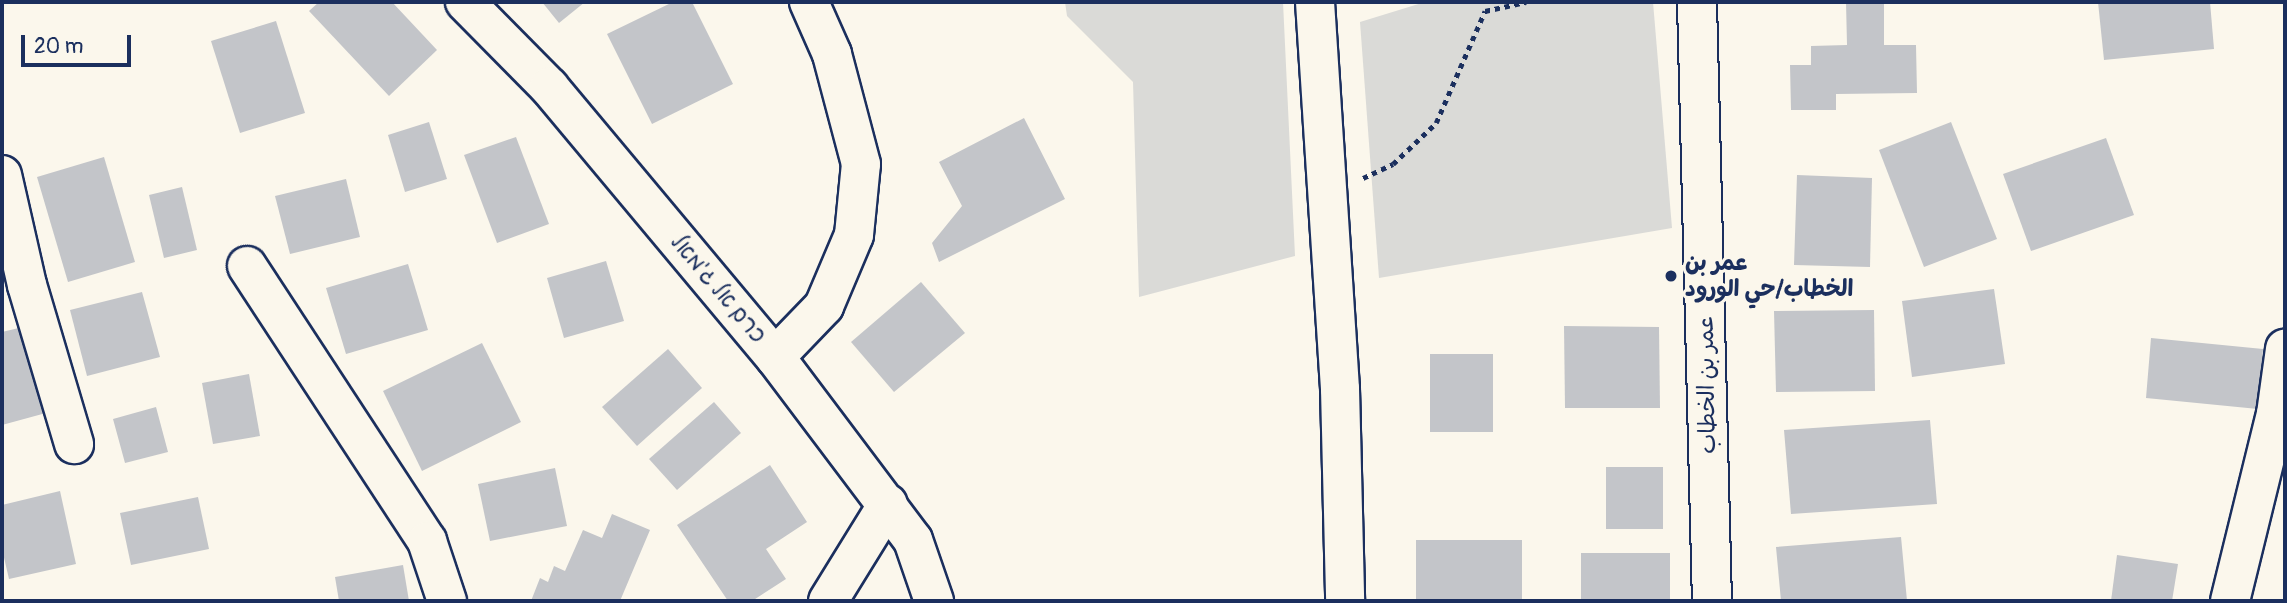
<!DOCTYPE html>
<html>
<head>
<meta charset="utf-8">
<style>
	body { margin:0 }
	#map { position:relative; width:2287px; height:603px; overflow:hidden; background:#fbf7ec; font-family:Pangolin,"Playpen Sans Arabic","Playpen Sans Hebrew",sans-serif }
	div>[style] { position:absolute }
	.green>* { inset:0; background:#dadad7 }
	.building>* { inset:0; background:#c3c5c9 }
	.path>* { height:4.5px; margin-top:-2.25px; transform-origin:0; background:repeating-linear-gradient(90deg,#1b2f5e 0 5px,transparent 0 10px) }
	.roads { filter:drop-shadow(2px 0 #1b2f5e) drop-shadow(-2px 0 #1b2f5e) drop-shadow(0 2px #1b2f5e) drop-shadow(0 -2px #1b2f5e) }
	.minor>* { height:38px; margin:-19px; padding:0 19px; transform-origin:19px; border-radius:19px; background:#fbf7ec }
	.dots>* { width:19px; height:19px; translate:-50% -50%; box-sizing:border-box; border:4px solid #fbf7ec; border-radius:50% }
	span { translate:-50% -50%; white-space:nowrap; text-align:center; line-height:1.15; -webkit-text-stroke:6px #fbf7ec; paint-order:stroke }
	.poi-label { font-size:23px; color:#1b2f5e; font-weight:700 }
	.left { translate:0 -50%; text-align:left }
	.street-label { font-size:23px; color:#1b2f5e }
	.frame { position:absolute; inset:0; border:4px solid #1b2f5e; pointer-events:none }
	.scale { position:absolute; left:21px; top:35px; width:110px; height:32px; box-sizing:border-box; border:4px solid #1b2f5e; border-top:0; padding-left:9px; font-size:21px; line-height:24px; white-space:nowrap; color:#1b2f5e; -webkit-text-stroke:5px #fbf7ec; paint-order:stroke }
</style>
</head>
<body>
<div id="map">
	<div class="green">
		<div style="clip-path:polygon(1065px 2px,1283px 2px,1295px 256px,1139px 297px,1133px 82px,1067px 16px)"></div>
		<div style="clip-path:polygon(1425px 2px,1653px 2px,1672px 228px,1379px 278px,1360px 22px)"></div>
	</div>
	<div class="building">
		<div style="clip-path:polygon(319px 2px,392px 2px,437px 50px,389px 96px,309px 11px)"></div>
		<div style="clip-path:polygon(542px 2px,585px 2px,559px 23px)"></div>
		<div style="clip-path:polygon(673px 2px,692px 2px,733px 84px,652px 124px,607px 34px)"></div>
		<div style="clip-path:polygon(1846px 2px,1884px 2px,1884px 45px,1916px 45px,1917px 93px,1836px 94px,1836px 110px,1791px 110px,1790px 65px,1811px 65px,1811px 46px,1847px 45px)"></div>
		<div style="clip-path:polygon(2098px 2px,2210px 2px,2214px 49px,2104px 60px)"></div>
		<div style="clip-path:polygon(276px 21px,305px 113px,240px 133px,211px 41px)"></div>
		<div style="clip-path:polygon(1024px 118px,1065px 199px,939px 262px,932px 243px,962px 206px,939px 162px)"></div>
		<div style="clip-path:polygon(429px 122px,447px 179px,405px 192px,388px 135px)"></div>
		<div style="clip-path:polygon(1951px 122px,1997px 239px,1924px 267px,1879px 150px)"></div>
		<div style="clip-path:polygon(516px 137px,549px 224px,497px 243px,464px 155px)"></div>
		<div style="clip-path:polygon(2106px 138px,2134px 215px,2031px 251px,2003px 174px)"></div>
		<div style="clip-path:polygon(104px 157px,135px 262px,68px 282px,37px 177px)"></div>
		<div style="clip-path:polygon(1797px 175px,1872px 178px,1870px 267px,1794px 265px)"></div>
		<div style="clip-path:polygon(346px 179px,360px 237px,290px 254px,275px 196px)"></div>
		<div style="clip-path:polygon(182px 187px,197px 250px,164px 258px,149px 195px)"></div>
		<div style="clip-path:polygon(606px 261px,624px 321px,564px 338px,547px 278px)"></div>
		<div style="clip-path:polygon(408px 264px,428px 330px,346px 354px,326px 288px)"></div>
		<div style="clip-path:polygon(921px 282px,965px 333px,894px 392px,851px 342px)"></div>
		<div style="clip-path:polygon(1994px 289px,2005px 364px,1912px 377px,1902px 301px)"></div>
		<div style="clip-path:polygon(142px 292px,160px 357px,87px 376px,70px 310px)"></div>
		<div style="clip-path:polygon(1874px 310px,1875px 391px,1776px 392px,1774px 311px)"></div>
		<div style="clip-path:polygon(1564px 326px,1659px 327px,1660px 408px,1565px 408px)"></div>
		<div style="clip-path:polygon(23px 327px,46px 413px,2px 425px,2px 332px)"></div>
		<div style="clip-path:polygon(2151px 338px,2263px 349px,2258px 409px,2146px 398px)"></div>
		<div style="clip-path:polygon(482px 343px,521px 422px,422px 471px,383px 391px)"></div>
		<div style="clip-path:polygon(668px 349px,702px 388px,637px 446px,602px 407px)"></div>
		<div style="clip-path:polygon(1430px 354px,1493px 354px,1493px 432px,1430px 432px)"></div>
		<div style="clip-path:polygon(249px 374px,260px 436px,213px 444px,202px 383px)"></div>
		<div style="clip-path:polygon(714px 402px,741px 433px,677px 490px,649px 459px)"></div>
		<div style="clip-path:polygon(156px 407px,168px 452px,125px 463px,113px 419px)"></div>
		<div style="clip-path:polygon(1930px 420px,1937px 504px,1791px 514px,1784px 430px)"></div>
		<div style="clip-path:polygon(770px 465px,807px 522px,766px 549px,786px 579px,752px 601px,728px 601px,677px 525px)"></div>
		<div style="clip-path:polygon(1606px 467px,1663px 467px,1663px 529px,1606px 529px)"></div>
		<div style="clip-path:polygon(555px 468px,567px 526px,490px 541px,478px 484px)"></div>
		<div style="clip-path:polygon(60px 491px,76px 564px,9px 579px,2px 549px,2px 505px)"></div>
		<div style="clip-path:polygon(198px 497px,209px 549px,131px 565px,120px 513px)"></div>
		<div style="clip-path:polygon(612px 514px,650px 530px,620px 601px,531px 601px,540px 578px,548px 582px,554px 566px,565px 571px,583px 530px,602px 538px)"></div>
		<div style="clip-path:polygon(1901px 537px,1907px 601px,1781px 601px,1776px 547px)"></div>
		<div style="clip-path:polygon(1416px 540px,1522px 540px,1522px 601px,1416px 601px)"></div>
		<div style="clip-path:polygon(1581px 553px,1670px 553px,1670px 601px,1581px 601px)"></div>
		<div style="clip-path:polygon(2117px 555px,2178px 564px,2172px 601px,2111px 601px)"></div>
		<div style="clip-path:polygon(403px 565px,409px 601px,339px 601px,335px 577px)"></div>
	</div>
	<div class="path">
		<div style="left:1363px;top:178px;width:33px;rotate:-25deg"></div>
		<div style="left:1393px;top:164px;width:59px;rotate:-43.6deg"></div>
		<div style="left:1436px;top:123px;width:122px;rotate:-66.4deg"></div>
		<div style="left:1485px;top:11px;width:42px;rotate:-12.4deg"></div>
	</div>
	<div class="roads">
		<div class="minor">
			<div style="left:465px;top:2px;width:120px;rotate:45.3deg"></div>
			<div style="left:549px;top:87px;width:352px;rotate:50.1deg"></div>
			<div style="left:775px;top:357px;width:229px;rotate:53deg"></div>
			<div style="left:913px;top:540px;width:65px;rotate:71deg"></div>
			<div style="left:1315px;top:2px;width:388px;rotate:86.3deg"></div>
			<div style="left:1340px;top:389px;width:212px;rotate:88.6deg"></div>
			<div style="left:1697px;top:2px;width:599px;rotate:88.57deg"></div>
			<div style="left:2px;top:175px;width:113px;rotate:77.2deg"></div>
			<div style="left:27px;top:285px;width:166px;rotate:73.5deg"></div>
			<div style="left:247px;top:266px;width:329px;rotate:56.8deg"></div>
			<div style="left:427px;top:541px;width:63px;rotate:71.6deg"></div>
			<div style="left:775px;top:357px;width:71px;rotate:-46.1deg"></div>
			<div style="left:824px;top:306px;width:77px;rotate:-67.1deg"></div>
			<div style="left:854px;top:235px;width:71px;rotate:-84.4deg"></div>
			<div style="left:861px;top:164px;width:114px;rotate:-104.8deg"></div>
			<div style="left:832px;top:54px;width:57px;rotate:-113.9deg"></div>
			<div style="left:828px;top:601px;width:114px;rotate:-58.3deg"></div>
			<div style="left:2230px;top:601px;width:193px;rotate:-76.2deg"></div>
			<div style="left:2276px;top:414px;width:66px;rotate:-82.1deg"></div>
		</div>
	</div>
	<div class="dots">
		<div style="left:1671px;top:276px;background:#1b2f5e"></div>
	</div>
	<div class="poi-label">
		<span class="left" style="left:1685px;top:276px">عمر بن<br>الخطاب/حي الورود</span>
	</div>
	<div class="street-label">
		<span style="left:718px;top:289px;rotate:50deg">כרם אל ג'מאל</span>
		<span style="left:1707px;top:385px;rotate:-91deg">عمر بن الخطاب</span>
	</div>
	<div class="frame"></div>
	<div class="scale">20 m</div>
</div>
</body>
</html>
